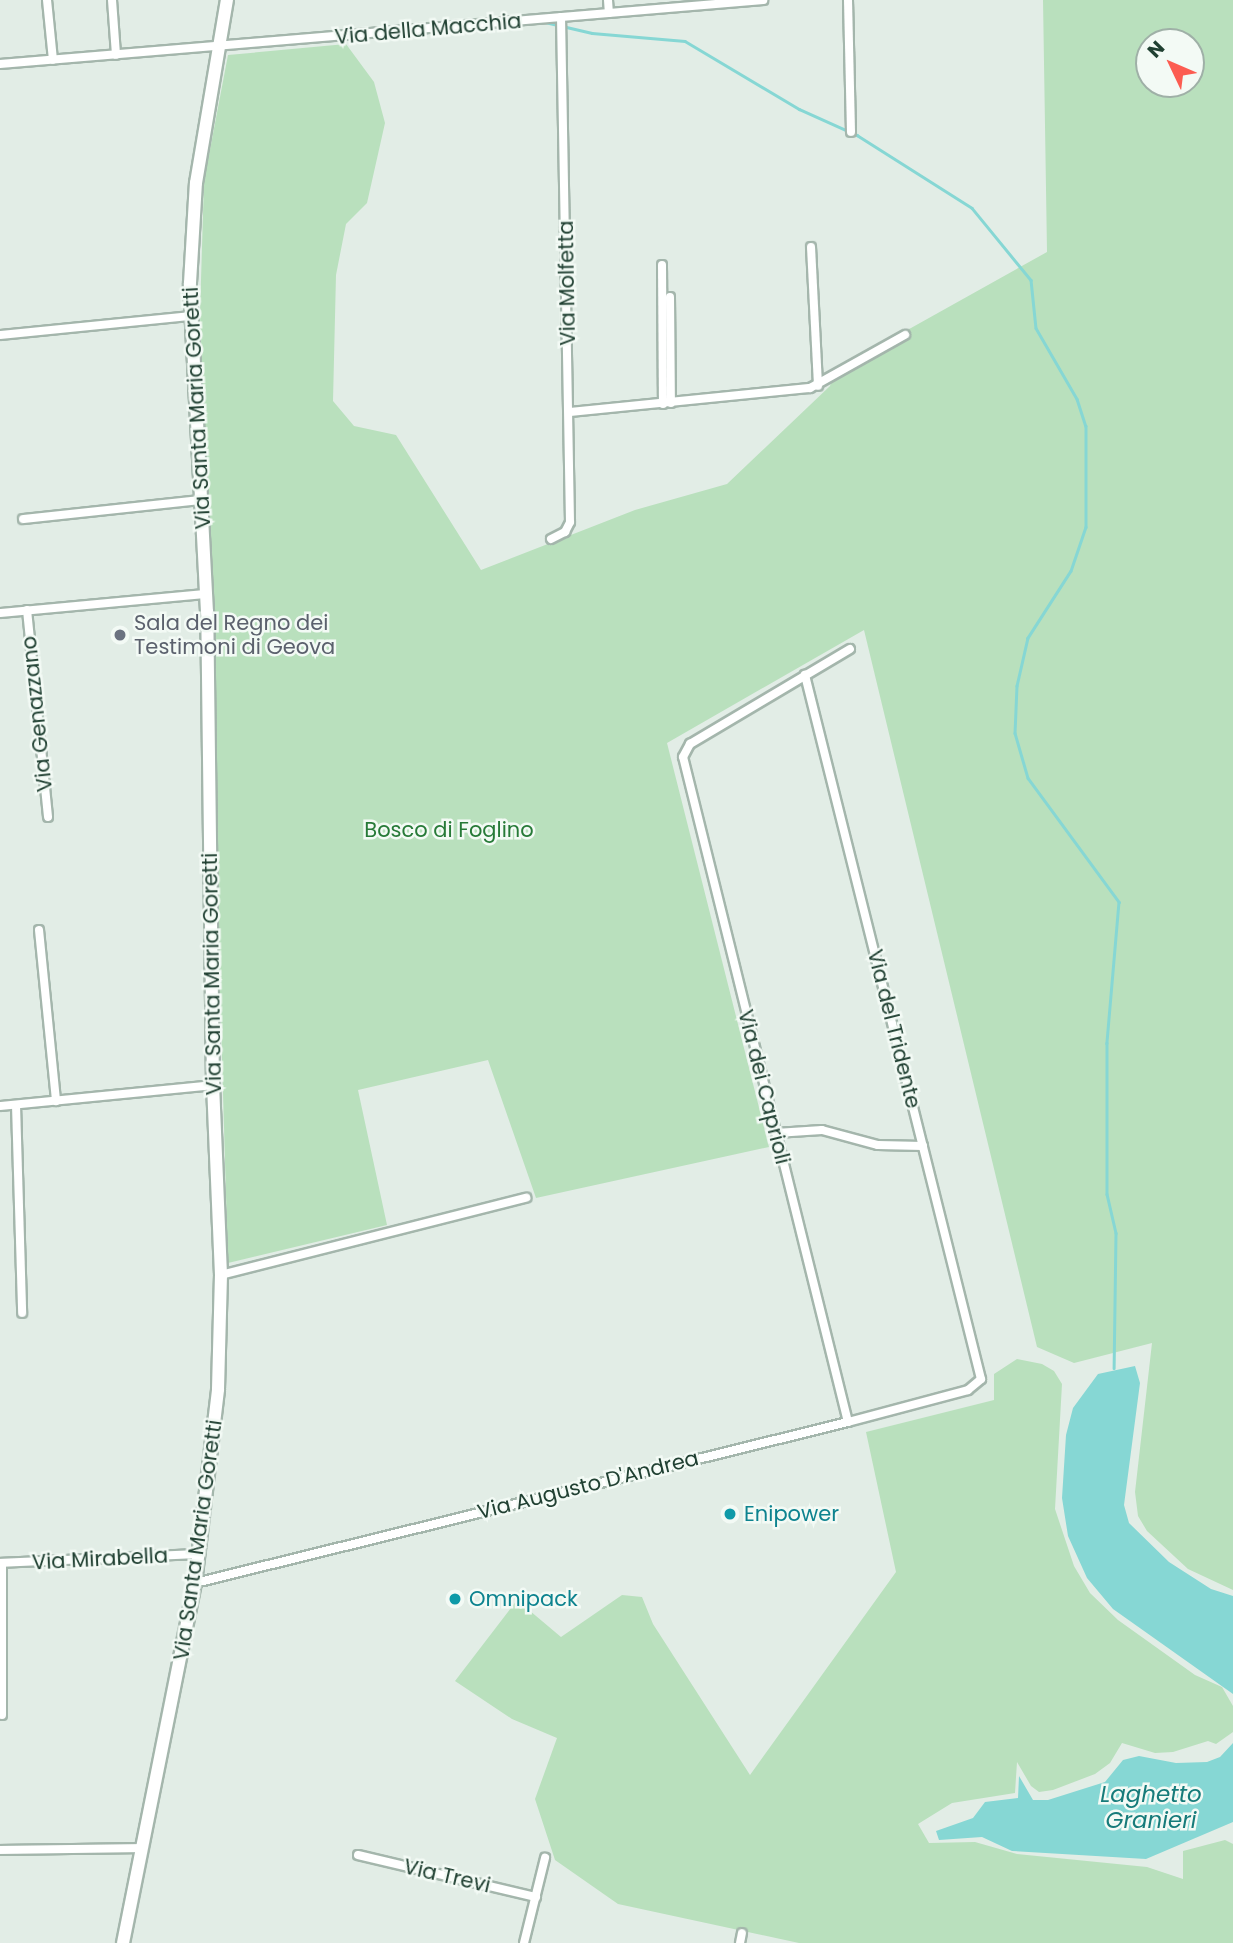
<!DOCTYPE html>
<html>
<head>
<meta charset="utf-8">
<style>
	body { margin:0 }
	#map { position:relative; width:1233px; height:1943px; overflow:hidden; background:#e2ede6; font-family:Poppins,sans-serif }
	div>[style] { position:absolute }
	.green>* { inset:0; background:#b9e0bd }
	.water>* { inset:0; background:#86d7d4 }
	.stream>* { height:2.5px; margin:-1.25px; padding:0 1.25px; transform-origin:1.25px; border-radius:1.25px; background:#86d7d4 }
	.roads { filter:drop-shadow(2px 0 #a4b6ac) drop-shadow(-2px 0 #a4b6ac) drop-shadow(0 2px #a4b6ac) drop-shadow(0 -2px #a4b6ac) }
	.street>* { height:8px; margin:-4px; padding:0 4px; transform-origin:4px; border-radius:4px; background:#fff }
	.secondary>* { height:12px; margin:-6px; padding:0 6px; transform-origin:6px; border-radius:6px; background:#fff }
	.dots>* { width:19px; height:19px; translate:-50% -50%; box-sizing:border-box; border:4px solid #f3faf5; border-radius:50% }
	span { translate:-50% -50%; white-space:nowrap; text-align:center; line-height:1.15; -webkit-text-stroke:5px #f3faf5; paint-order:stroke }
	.street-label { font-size:21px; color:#204032 }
	.worship-label { font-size:21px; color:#5b616d }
	.left { translate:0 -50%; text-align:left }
	.park-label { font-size:21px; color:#277a38 }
	.culture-label { font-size:21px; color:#0d838f }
	.water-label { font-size:23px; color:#167b7a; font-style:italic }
	.north { position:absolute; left:1135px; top:28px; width:70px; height:70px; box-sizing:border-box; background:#f3faf5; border:2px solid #9fb0a7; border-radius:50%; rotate:314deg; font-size:19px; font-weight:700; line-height:28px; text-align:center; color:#204032 }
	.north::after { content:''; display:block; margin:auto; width:24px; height:32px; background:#fc5c51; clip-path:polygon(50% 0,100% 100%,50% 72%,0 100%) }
</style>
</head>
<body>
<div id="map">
	<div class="green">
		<div style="clip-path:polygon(evenodd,1043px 0,1233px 0,1233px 1590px,1188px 1569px,1147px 1531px,1138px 1516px,1135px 1492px,1152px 1343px,1074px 1363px,1037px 1347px,864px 630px,667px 743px,769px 1147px,536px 1198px,488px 1060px,358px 1090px,387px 1225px,228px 1263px,200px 313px,204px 181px,228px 55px,346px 44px,374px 82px,385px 123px,367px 203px,346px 224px,336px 275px,333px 401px,354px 426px,396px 435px,481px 570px,635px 510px,727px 484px,830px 386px,834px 371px,1047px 252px,1043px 0,1149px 42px,1191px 42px,1191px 84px,1149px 84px,1149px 42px)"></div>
		<div style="clip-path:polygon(1017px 1359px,1042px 1364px,1054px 1371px,1062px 1384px,1055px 1509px,1074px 1566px,1090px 1593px,1118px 1620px,1195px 1675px,1222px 1687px,1233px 1706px,1233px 1732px,1216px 1744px,1208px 1741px,1173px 1752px,1155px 1753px,1122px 1743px,1110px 1763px,1095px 1774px,1053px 1790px,1039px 1792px,1031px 1786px,1017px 1762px,1015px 1793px,952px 1803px,918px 1824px,929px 1843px,975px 1842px,1017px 1854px,1147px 1867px,1183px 1879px,1183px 1851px,1225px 1840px,1233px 1844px,1233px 1943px,799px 1943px,618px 1904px,555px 1860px,535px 1799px,557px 1738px,512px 1719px,455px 1681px,517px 1600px,561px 1637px,622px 1595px,642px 1597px,653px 1624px,750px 1775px,896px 1572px,866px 1432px,994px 1400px,994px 1374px)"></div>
	</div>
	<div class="water">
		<div style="clip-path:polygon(1135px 1366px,1140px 1383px,1124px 1505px,1129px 1523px,1169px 1562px,1211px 1589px,1233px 1596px,1233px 1694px,1113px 1609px,1087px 1578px,1068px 1536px,1062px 1498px,1066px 1435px,1073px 1408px,1098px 1374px)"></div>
		<div style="clip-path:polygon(1233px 1743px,1233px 1822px,1146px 1859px,1012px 1851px,982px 1837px,939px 1840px,936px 1831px,973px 1818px,985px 1802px,1018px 1798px,1019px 1776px,1033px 1800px,1048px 1800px,1105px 1782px,1123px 1760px,1139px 1756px,1176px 1763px,1207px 1762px,1220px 1757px)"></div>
	</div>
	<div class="stream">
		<div style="left:545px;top:22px;width:48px;rotate:13.2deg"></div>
		<div style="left:592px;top:33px;width:93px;rotate:4.9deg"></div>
		<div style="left:685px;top:41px;width:133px;rotate:30.8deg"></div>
		<div style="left:799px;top:109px;width:64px;rotate:24.1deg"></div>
		<div style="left:857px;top:135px;width:136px;rotate:32.4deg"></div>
		<div style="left:972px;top:208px;width:93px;rotate:50.7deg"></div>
		<div style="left:1031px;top:280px;width:48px;rotate:84.1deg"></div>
		<div style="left:1036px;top:328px;width:82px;rotate:60deg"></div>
		<div style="left:1077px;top:399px;width:28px;rotate:72deg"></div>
		<div style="left:1086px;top:426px;width:101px;rotate:90deg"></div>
		<div style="left:1086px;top:527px;width:46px;rotate:108.8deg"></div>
		<div style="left:1071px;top:571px;width:80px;rotate:122.7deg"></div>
		<div style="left:1028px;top:638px;width:49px;rotate:102.9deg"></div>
		<div style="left:1017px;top:686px;width:47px;rotate:92.4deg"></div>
		<div style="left:1015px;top:733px;width:47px;rotate:73.9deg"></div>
		<div style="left:1028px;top:778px;width:154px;rotate:53.7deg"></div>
		<div style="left:1119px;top:902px;width:142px;rotate:94.9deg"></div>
		<div style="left:1107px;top:1043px;width:151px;rotate:90deg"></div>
		<div style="left:1107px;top:1194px;width:40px;rotate:77deg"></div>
		<div style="left:1116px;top:1233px;width:135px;rotate:90.8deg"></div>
	</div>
	<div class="roads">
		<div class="street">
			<div style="left:47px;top:0;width:60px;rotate:84.3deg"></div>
			<div style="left:112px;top:0;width:55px;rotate:85.8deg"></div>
			<div style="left:608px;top:0;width:13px;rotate:86deg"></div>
			<div style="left:848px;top:0;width:132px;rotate:88.7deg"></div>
			<div style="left:0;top:64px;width:766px;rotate:-4.79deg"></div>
			<div style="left:811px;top:247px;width:139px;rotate:87.1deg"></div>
			<div style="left:662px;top:265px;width:139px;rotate:89.6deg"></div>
			<div style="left:670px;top:297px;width:106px;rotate:89.5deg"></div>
			<div style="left:0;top:335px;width:191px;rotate:-5.7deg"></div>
			<div style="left:569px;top:412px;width:242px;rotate:-5.7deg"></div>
			<div style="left:810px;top:388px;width:109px;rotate:-29.2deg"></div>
			<div style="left:23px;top:519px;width:179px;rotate:-6.1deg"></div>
			<div style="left:551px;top:539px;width:16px;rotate:-27deg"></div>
			<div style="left:565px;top:532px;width:11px;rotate:-63deg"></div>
			<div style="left:570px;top:522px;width:505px;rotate:-91.02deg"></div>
			<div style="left:27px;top:610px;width:208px;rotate:84.2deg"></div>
			<div style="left:0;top:613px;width:207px;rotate:-5.3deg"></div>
			<div style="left:39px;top:930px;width:172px;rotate:84.3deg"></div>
			<div style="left:16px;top:1105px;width:208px;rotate:88.3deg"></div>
			<div style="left:0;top:1106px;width:214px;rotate:-5.6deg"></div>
			<div style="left:776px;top:1133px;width:46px;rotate:-3.7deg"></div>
			<div style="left:822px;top:1130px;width:58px;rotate:15deg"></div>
			<div style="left:878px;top:1145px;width:45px;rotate:1.3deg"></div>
			<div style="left:221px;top:1275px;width:315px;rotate:-14.2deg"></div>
			<div style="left:848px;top:1422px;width:685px;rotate:-103.93deg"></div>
			<div style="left:683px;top:757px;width:15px;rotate:-62deg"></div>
			<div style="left:690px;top:744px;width:186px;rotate:-30.7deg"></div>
			<div style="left:0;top:1563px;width:199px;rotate:-2.6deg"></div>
			<div style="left:2px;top:1563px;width:152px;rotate:90deg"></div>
			<div style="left:195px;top:1583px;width:673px;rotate:-13.85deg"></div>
			<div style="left:848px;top:1422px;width:124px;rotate:-14.9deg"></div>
			<div style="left:968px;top:1390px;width:17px;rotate:-40deg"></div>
			<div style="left:981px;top:1379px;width:726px;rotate:-104.04deg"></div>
			<div style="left:0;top:1850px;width:142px;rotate:-0.8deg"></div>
			<div style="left:358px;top:1855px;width:183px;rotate:13.3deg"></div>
			<div style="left:524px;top:1943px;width:88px;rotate:-76.1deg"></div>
			<div style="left:740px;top:1943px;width:10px;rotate:-79deg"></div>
		</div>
		<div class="secondary">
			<div style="left:123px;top:1943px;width:367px;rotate:-78.7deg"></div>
			<div style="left:195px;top:1583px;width:195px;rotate:-83.2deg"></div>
			<div style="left:218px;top:1389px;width:114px;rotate:-88.5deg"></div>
			<div style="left:221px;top:1275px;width:190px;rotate:-92.4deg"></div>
			<div style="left:213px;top:1085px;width:473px;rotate:-90.7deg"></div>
			<div style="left:207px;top:612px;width:329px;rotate:-93deg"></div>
			<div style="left:190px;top:283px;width:100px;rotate:-86.6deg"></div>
			<div style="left:196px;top:183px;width:186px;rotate:-80.4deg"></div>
		</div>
	</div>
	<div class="dots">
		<div style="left:120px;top:635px;background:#6b7280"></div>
		<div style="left:730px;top:1514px;background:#0f9aa8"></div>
		<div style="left:455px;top:1599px;background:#0f9aa8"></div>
	</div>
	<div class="street-label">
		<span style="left:428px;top:29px;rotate:-5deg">Via della Macchia</span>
		<span style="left:567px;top:283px;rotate:-91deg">Via Molfetta</span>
		<span style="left:197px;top:408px;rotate:-93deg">Via Santa Maria Goretti</span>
		<span style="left:37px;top:714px;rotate:-96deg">Via Genazzano</span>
		<span style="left:212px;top:974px;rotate:-91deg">Via Santa Maria Goretti</span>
		<span style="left:894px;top:1029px;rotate:76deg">Via del Tridente</span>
		<span style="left:764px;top:1087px;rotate:76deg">Via dei Caprioli</span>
		<span style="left:588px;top:1485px;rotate:-14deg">Via Augusto D'Andrea</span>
		<span style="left:198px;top:1540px;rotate:-82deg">Via Santa Maria Goretti</span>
		<span style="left:100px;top:1559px;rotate:-3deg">Via Mirabella</span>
		<span style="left:447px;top:1876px;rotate:13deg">Via Trevi</span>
	</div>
	<div class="worship-label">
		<span class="left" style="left:134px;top:635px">Sala del Regno dei<br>Testimoni di Geova</span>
	</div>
	<div class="park-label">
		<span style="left:449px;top:830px">Bosco di Foglino</span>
	</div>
	<div class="culture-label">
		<span class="left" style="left:744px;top:1514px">Enipower</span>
		<span class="left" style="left:469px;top:1599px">Omnipack</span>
	</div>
	<div class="water-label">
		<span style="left:1151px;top:1807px">Laghetto<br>Granieri</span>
	</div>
	<div class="north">N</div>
</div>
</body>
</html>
